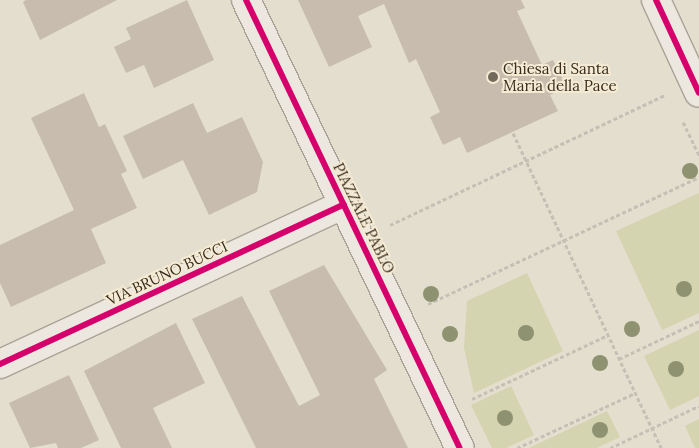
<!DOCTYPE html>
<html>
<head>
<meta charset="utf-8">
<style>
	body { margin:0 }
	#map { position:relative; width:699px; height:448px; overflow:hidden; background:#e4dece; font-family:Lora,serif }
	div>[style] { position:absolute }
	.green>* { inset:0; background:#d4d4b0 }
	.building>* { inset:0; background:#c8bcae }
	.path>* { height:3px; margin-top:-1.5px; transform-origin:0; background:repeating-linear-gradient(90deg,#c5bfb5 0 4px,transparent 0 6.5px) }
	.roads { filter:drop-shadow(1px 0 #a9a296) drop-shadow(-1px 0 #a9a296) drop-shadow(0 1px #a9a296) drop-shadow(0 -1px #a9a296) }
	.minor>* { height:28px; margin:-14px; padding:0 14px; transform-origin:14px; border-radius:14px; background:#ece8df }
	.cycleway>* { height:6px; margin:-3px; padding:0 3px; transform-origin:3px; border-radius:3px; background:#d6006c }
	.trees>* { width:16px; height:16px; margin:-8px; border-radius:50%; background:#8f9271 }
	.dots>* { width:14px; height:14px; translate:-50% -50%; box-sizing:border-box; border:2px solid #f5ebd3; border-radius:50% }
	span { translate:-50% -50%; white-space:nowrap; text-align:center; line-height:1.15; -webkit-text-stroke:4px #f5ebd3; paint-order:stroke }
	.poi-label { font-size:15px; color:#382b1e }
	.left { translate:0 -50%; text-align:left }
	.street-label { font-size:15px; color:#382b1e }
</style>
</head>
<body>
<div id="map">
	<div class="green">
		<div style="clip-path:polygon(699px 193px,699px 313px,662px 330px,616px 231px)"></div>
		<div style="clip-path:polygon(527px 273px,563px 351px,474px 393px,464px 348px,467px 301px)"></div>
		<div style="clip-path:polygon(699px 330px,699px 396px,670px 410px,644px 356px)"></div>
		<div style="clip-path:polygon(511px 386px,534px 435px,506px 448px,492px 448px,471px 405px)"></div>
		<div style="clip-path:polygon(607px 411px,620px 437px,597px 448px,529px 448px)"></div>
		<div style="clip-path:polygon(699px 419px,699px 448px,695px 448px,685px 426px)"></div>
	</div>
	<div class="building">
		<div style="clip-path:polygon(117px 0,40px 40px,23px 2px,26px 0)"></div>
		<div style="clip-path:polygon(187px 0,214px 60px,154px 88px,144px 65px,126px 73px,114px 47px,131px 39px,126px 28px)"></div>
		<div style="clip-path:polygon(298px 0,521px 0,525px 8px,517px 11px,542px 65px,553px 60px,566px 87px,550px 95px,558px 111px,467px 153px,460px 137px,443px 145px,430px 117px,440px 112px,416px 59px,409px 63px,384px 4px,358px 16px,372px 47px,329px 67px)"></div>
		<div style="clip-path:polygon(84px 93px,99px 127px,105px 124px,127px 171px,121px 174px,137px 208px,91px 229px,106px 263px,11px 307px,0 283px,0 245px,74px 210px,31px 118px)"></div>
		<div style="clip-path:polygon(193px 103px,207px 133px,242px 117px,263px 162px,257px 192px,209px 215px,183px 160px,143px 179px,123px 136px)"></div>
		<div style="clip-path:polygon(324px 265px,387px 370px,374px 379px,408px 448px,256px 448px,192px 319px,242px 296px,299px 406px,320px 395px,269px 291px)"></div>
		<div style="clip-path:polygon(176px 323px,205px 383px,153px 408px,172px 448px,121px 448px,84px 371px)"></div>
		<div style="clip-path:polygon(69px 375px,99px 440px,81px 448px,58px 448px,56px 443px,30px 448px,9px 403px)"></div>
	</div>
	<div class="path">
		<div style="left:683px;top:122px;width:37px;rotate:64deg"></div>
		<div style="left:513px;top:133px;width:348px;rotate:64.8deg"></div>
		<div style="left:390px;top:225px;width:304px;rotate:-25.3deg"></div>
		<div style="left:428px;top:304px;width:299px;rotate:-25.1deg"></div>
		<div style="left:619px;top:359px;width:89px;rotate:-25.4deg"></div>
		<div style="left:472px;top:399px;width:150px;rotate:-25.2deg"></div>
		<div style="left:517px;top:448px;width:130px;rotate:-25deg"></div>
		<div style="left:610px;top:448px;width:98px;rotate:-25.3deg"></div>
	</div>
	<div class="roads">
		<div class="minor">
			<div style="left:246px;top:0;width:496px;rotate:64.5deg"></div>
			<div style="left:656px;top:0;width:102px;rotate:65.2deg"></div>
			<div style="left:0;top:364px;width:379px;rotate:-24.9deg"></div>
		</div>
	</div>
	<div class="cycleway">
		<div style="left:246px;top:0;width:496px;rotate:64.5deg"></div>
		<div style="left:656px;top:0;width:102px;rotate:65.2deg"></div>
		<div style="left:0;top:364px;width:379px;rotate:-24.9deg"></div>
	</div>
	<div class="trees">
		<div style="left:690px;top:171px"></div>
		<div style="left:684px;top:289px"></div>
		<div style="left:431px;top:294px"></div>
		<div style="left:632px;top:329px"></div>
		<div style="left:526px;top:333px"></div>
		<div style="left:450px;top:334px"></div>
		<div style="left:600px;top:363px"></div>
		<div style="left:676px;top:369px"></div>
		<div style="left:505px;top:418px"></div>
		<div style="left:600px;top:430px"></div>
	</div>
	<div class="dots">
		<div style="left:493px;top:77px;background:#746a5c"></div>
	</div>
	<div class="poi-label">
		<span class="left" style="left:503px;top:77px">Chiesa di Santa<br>Maria della Pace</span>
	</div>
	<div class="street-label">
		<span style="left:364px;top:218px;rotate:64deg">PIAZZALE PABLO</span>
		<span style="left:167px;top:273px;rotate:-25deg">VIA BRUNO BUCCI</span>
	</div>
</div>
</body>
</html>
